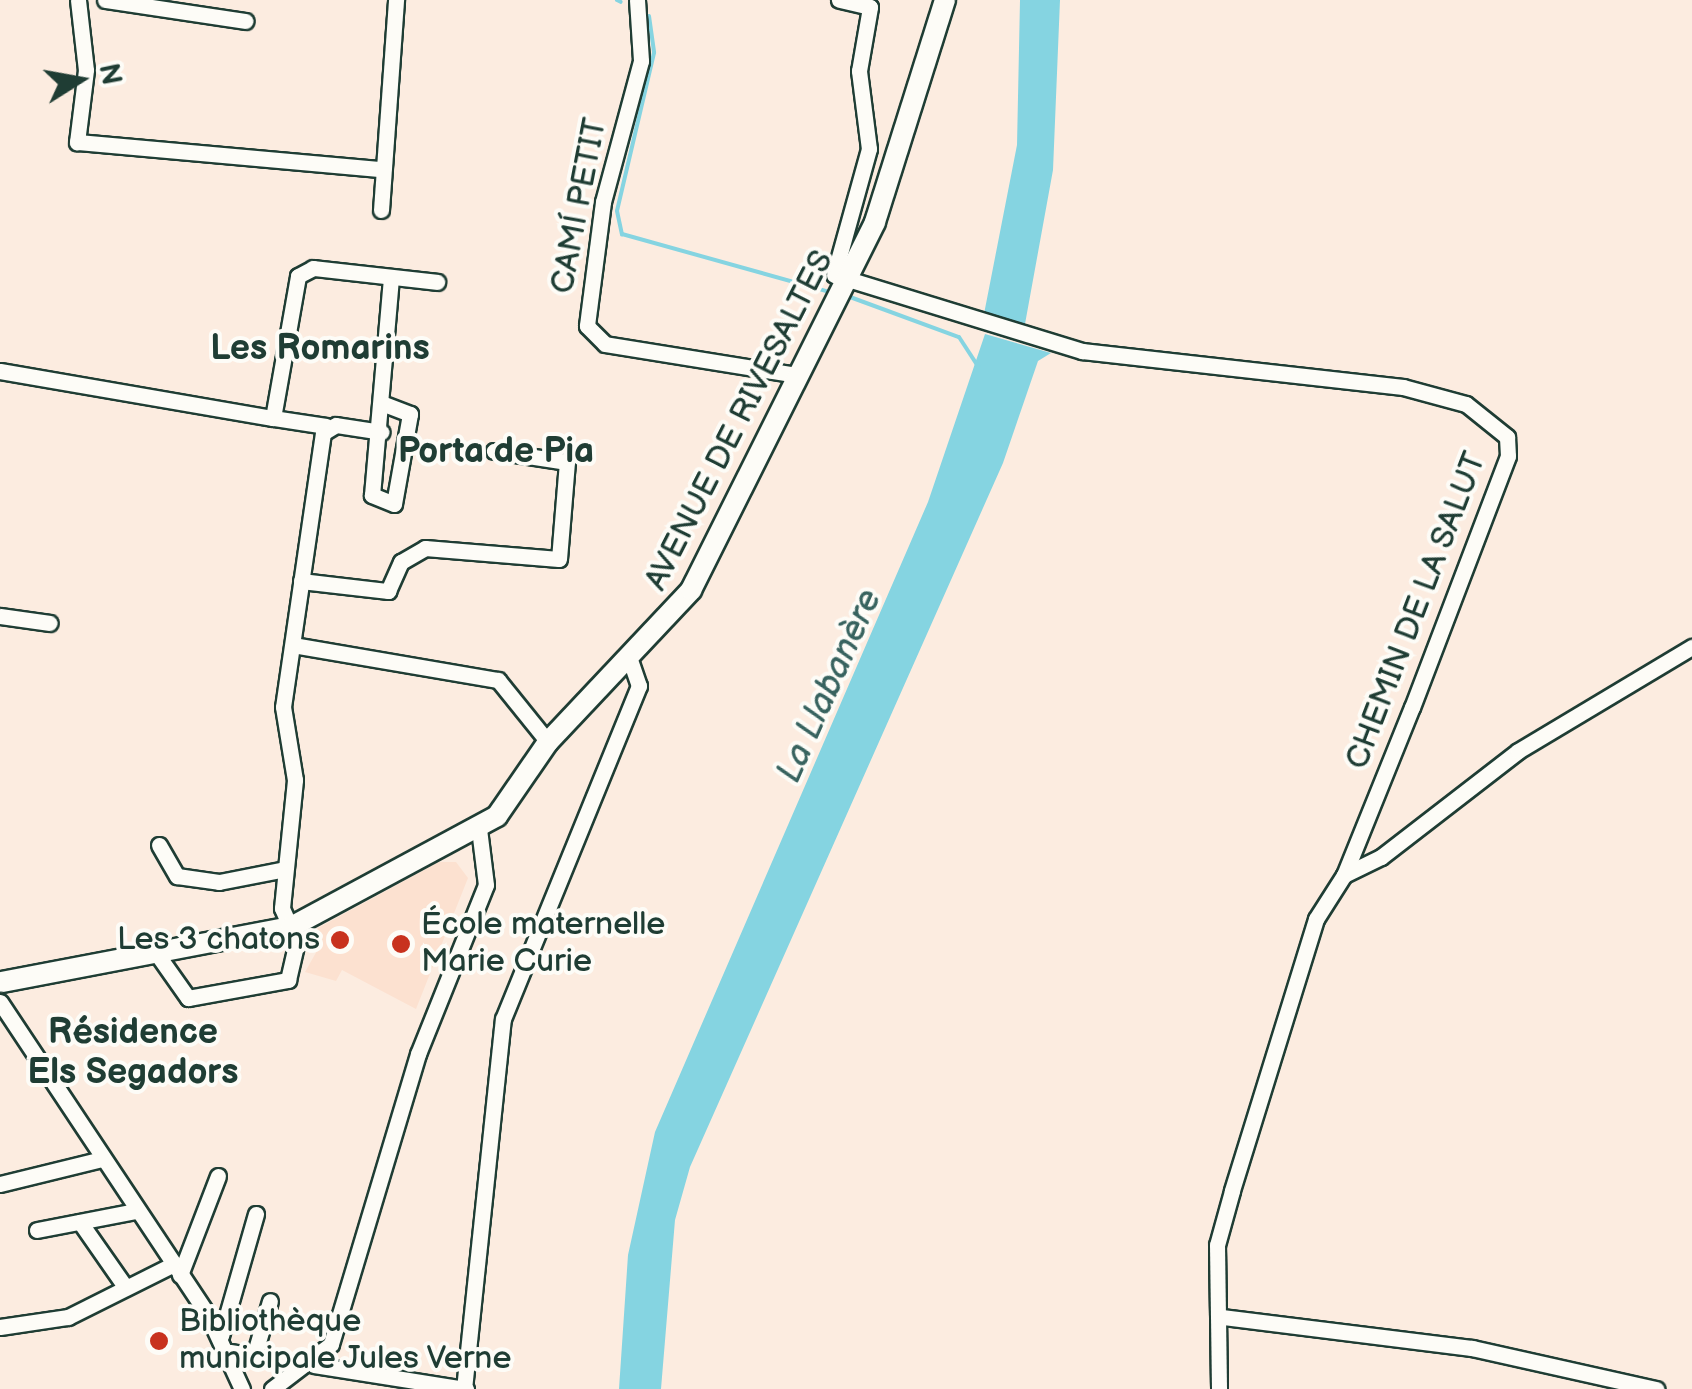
<!DOCTYPE html>
<html>
<head>
<meta charset="utf-8">
<style>
	body { margin:0 }
	#map { position:relative; width:1692px; height:1389px; overflow:hidden; background:#fcece0; font-family:"Balsamiq Sans",sans-serif }
	div>[style] { position:absolute }
	.built>* { inset:0; background:#fce1d0 }
	.water>* { inset:0; background:#85d4e1 }
	.stream>* { height:4px; margin:-2px; padding:0 2px; transform-origin:2px; border-radius:2px; background:#85d4e1 }
	.roads { filter:drop-shadow(2px 0 #1f3d34) drop-shadow(-2px 0 #1f3d34) drop-shadow(0 2px #1f3d34) drop-shadow(0 -2px #1f3d34) }
	.minor>* { height:15px; margin:-7.5px; padding:0 7.5px; transform-origin:7.5px; border-radius:7.5px; background:#fdfcf7 }
	.secondary>* { height:20px; margin:-10px; padding:0 10px; transform-origin:10px; border-radius:10px; background:#fdfcf7 }
	.dots>* { width:28px; height:28px; translate:-50% -50%; box-sizing:border-box; border:5px solid #fdfcf7; border-radius:50% }
	span { translate:-50% -50%; white-space:nowrap; text-align:center; line-height:1.15; -webkit-text-stroke:8px #fdfcf7; paint-order:stroke }
	.street-label { font-size:32px; color:#1f3d34 }
	.poi-label { font-size:32px; color:#1f3d34 }
	.left { translate:0 -50%; text-align:left }
	.right { translate:-100% -50%; text-align:right }
	.neighbourhood-label { font-size:35px; color:#1f3d34; font-weight:700 }
	.water-label { font-size:35px; color:#38635f; font-style:italic }
	.north { position:absolute; left:30px; top:30px; width:100px; height:100px; -webkit-text-stroke:8px #fdfcf7; paint-order:stroke; rotate:79deg; font-size:28px; font-weight:700; line-height:40px; text-align:center; color:#1f3d34 }
	.north::after { content:''; display:block; margin:auto; width:35px; height:45px; background:#1f3d34; clip-path:polygon(50% 0,100% 100%,50% 72%,0 100%) }
</style>
</head>
<body>
<div id="map">
	<div class="built">
		<div style="clip-path:polygon(439px 862px,456px 862px,468px 878px,416px 1009px,342px 970px,336px 981px,305px 972px,322px 942px,313px 938px,318px 928px)"></div>
	</div>
	<div class="water">
		<div style="clip-path:polygon(1020px 0,1060px 0,1053px 170px,1025px 324px,984px 314px,1017px 145px)"></div>
		<div style="clip-path:polygon(985px 334px,1051px 353px,1038px 361px,1003px 463px,690px 1167px,675px 1220px,661px 1389px,619px 1389px,628px 1255px,655px 1132px,928px 502px)"></div>
	</div>
	<div class="stream">
		<div style="left:617px;top:0;width:4px;rotate:27deg"></div>
		<div style="left:649px;top:16px;width:37px;rotate:82deg"></div>
		<div style="left:654px;top:53px;width:162px;rotate:103.2deg"></div>
		<div style="left:617px;top:211px;width:24px;rotate:78deg"></div>
		<div style="left:622px;top:234px;width:216px;rotate:15.6deg"></div>
		<div style="left:850px;top:297px;width:116px;rotate:20.2deg"></div>
		<div style="left:959px;top:337px;width:35px;rotate:57deg"></div>
	</div>
	<div class="roads">
		<div class="minor">
			<div style="left:78px;top:0;width:70px;rotate:83.5deg"></div>
			<div style="left:86px;top:70px;width:73px;rotate:97.1deg"></div>
			<div style="left:77px;top:142px;width:304px;rotate:5.1deg"></div>
			<div style="left:105px;top:0;width:142px;rotate:8.5deg"></div>
			<div style="left:637px;top:0;width:61px;rotate:86.2deg"></div>
			<div style="left:641px;top:61px;width:146px;rotate:105.1deg"></div>
			<div style="left:603px;top:202px;width:125px;rotate:97.4deg"></div>
			<div style="left:587px;top:326px;width:25px;rotate:45deg"></div>
			<div style="left:605px;top:344px;width:194px;rotate:9.2deg"></div>
			<div style="left:381px;top:210px;width:211px;rotate:-85.9deg"></div>
			<div style="left:834px;top:275px;width:131px;rotate:-74.5deg"></div>
			<div style="left:869px;top:149px;width:79px;rotate:-97.3deg"></div>
			<div style="left:859px;top:71px;width:65px;rotate:-80.2deg"></div>
			<div style="left:870px;top:7px;width:32px;rotate:-167deg"></div>
			<div style="left:848px;top:279px;width:245px;rotate:17.1deg"></div>
			<div style="left:1082px;top:351px;width:323px;rotate:6.4deg"></div>
			<div style="left:1403px;top:387px;width:65px;rotate:15.1deg"></div>
			<div style="left:1466px;top:404px;width:53px;rotate:38.8deg"></div>
			<div style="left:1507px;top:437px;width:19px;rotate:87deg"></div>
			<div style="left:1508px;top:456px;width:269px;rotate:110.9deg"></div>
			<div style="left:1412px;top:707px;width:181px;rotate:112deg"></div>
			<div style="left:1344px;top:875px;width:52px;rotate:122.5deg"></div>
			<div style="left:1316px;top:919px;width:285px;rotate:107.2deg"></div>
			<div style="left:1232px;top:1191px;width:56px;rotate:105.5deg"></div>
			<div style="left:1217px;top:1245px;width:144px;rotate:89.2deg"></div>
			<div style="left:0;top:371px;width:277px;rotate:9.8deg"></div>
			<div style="left:384px;top:404px;width:28px;rotate:21deg"></div>
			<div style="left:410px;top:414px;width:91px;rotate:100.1deg"></div>
			<div style="left:394px;top:504px;width:24px;rotate:-158deg"></div>
			<div style="left:372px;top:495px;width:218px;rotate:-85deg"></div>
			<div style="left:326px;top:426px;width:54px;rotate:-171.4deg"></div>
			<div style="left:273px;top:418px;width:144px;rotate:-80deg"></div>
			<div style="left:298px;top:276px;width:17px;rotate:-28deg"></div>
			<div style="left:313px;top:268px;width:125px;rotate:6.4deg"></div>
			<div style="left:301px;top:581px;width:88px;rotate:6.6deg"></div>
			<div style="left:388px;top:591px;width:32px;rotate:-66deg"></div>
			<div style="left:401px;top:562px;width:28px;rotate:-30deg"></div>
			<div style="left:425px;top:548px;width:134px;rotate:4.7deg"></div>
			<div style="left:559px;top:559px;width:97px;rotate:-85.3deg"></div>
			<div style="left:567px;top:462px;width:74px;rotate:-171.4deg"></div>
			<div style="left:0;top:616px;width:50px;rotate:8deg"></div>
			<div style="left:293px;top:645px;width:208px;rotate:9.7deg"></div>
			<div style="left:498px;top:680px;width:80px;rotate:51.1deg"></div>
			<div style="left:159px;top:845px;width:36px;rotate:60deg"></div>
			<div style="left:177px;top:876px;width:42px;rotate:8.1deg"></div>
			<div style="left:219px;top:882px;width:67px;rotate:-11.1deg"></div>
			<div style="left:1344px;top:875px;width:41px;rotate:-25.9deg"></div>
			<div style="left:1381px;top:857px;width:173px;rotate:-37.7deg"></div>
			<div style="left:1518px;top:751px;width:203px;rotate:-30.9deg"></div>
			<div style="left:157px;top:954px;width:54px;rotate:54.8deg"></div>
			<div style="left:188px;top:998px;width:102px;rotate:-10.2deg"></div>
			<div style="left:288px;top:980px;width:39px;rotate:-77deg"></div>
			<div style="left:297px;top:942px;width:37px;rotate:-114deg"></div>
			<div style="left:282px;top:908px;width:129px;rotate:-84.2deg"></div>
			<div style="left:295px;top:780px;width:74px;rotate:-99.3deg"></div>
			<div style="left:283px;top:707px;width:277px;rotate:-81.7deg"></div>
			<div style="left:323px;top:433px;width:15px;rotate:-32deg"></div>
			<div style="left:336px;top:425px;width:46px;rotate:8.8deg"></div>
			<div style="left:0;top:1002px;width:374px;rotate:56.4deg"></div>
			<div style="left:207px;top:1313px;width:84px;rotate:65.3deg"></div>
			<div style="left:0;top:1184px;width:105px;rotate:-13.8deg"></div>
			<div style="left:80px;top:1222px;width:77px;rotate:55.1deg"></div>
			<div style="left:37px;top:1230px;width:101px;rotate:-10.9deg"></div>
			<div style="left:180px;top:1275px;width:106px;rotate:-69deg"></div>
			<div style="left:1223px;top:1317px;width:251px;rotate:7.1deg"></div>
			<div style="left:1472px;top:1348px;width:189px;rotate:12.6deg"></div>
			<div style="left:0;top:1327px;width:69px;rotate:-8.4deg"></div>
			<div style="left:68px;top:1317px;width:116px;rotate:-26.6deg"></div>
			<div style="left:221px;top:1336px;width:127px;rotate:-74deg"></div>
			<div style="left:230px;top:1352px;width:24px;rotate:9deg"></div>
			<div style="left:254px;top:1356px;width:57px;rotate:-73.8deg"></div>
			<div style="left:314px;top:1365px;width:154px;rotate:9deg"></div>
			<div style="left:272px;top:1389px;width:74px;rotate:-37.3deg"></div>
			<div style="left:331px;top:1344px;width:303px;rotate:-73.3deg"></div>
			<div style="left:418px;top:1054px;width:182px;rotate:-68.1deg"></div>
			<div style="left:486px;top:885px;width:56px;rotate:-97.1deg"></div>
			<div style="left:464px;top:1389px;width:372px;rotate:-84deg"></div>
			<div style="left:503px;top:1019px;width:360px;rotate:-67.8deg"></div>
			<div style="left:639px;top:686px;width:24px;rotate:-109deg"></div>
		</div>
		<div class="secondary">
			<div style="left:2px;top:982px;width:294px;rotate:-10.8deg"></div>
			<div style="left:291px;top:927px;width:234px;rotate:-28.3deg"></div>
			<div style="left:497px;top:816px;width:90px;rotate:-55.4deg"></div>
			<div style="left:548px;top:742px;width:209px;rotate:-46.7deg"></div>
			<div style="left:691px;top:590px;width:411px;rotate:-63.4deg"></div>
			<div style="left:875px;top:222px;width:233px;rotate:-72.5deg"></div>
		</div>
	</div>
	<div class="dots">
		<div style="left:340px;top:940px;background:#c8321e"></div>
		<div style="left:401px;top:944px;background:#c8321e"></div>
		<div style="left:159px;top:1341px;background:#c8321e"></div>
	</div>
	<div class="street-label">
		<span style="left:580px;top:206px;rotate:-79deg">CAMÍ PETIT</span>
		<span style="left:740px;top:421px;rotate:-63deg">AVENUE DE RIVESALTES</span>
		<span style="left:1417px;top:611px;rotate:-69deg">CHEMIN DE LA SALUT</span>
	</div>
	<div class="poi-label">
		<span class="left" style="left:421px;top:944px">École maternelle<br>Marie Curie</span>
		<span class="right" style="left:320px;top:940px">Les 3 chatons</span>
		<span class="left" style="left:179px;top:1341px">Bibliothèque<br>municipale Jules Verne</span>
	</div>
	<div class="neighbourhood-label">
		<span style="left:320px;top:349px">Les Romarins</span>
		<span style="left:496px;top:452px">Porta de Pia</span>
		<span style="left:133px;top:1053px">Résidence<br>Els Segadors</span>
	</div>
	<div class="water-label">
		<span style="left:830px;top:686px;rotate:-66deg">La Llabanère</span>
	</div>
	<div class="north">N</div>
</div>
</body>
</html>
